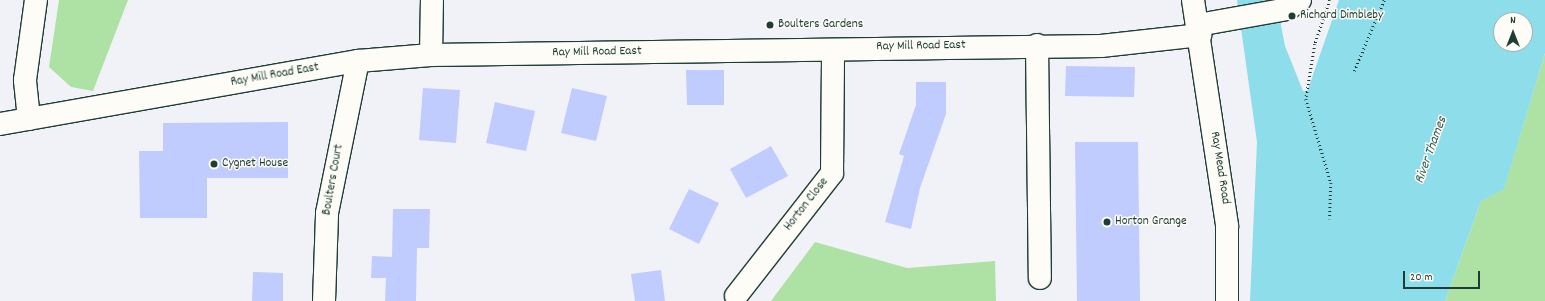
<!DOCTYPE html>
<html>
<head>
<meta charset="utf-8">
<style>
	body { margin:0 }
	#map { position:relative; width:1545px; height:301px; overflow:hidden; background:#f1f2f8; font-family:Dekko,sans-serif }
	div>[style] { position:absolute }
	.green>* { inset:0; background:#aee2a4 }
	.water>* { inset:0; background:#8eddeb }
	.building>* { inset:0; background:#c0ccfd }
	.path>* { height:2.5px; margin-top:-1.25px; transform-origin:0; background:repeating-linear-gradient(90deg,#1f3d34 0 1px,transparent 0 4px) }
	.roads { filter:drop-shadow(1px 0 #1f3d34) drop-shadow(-1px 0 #1f3d34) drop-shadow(0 1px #1f3d34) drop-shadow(0 -1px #1f3d34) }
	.minor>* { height:22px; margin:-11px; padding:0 11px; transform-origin:11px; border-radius:11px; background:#fdfcf7 }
	.major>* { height:22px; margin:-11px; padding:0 11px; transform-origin:11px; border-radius:11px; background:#fdfcf7 }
	.dots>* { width:11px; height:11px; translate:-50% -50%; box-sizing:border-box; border:2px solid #fdfcf7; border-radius:50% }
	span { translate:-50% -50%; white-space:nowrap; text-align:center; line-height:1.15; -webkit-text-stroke:3px #fdfcf7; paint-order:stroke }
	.poi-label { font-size:13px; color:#1f3d34 }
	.left { translate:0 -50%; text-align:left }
	.street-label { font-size:13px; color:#1f3d34 }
	.water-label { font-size:14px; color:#355d59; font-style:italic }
	.north { position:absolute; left:1493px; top:12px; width:40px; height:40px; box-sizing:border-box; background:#fdfcf7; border:1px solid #a4b0a9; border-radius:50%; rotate:0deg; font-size:11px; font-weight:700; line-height:16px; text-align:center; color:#1f3d34 }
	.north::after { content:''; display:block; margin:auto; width:14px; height:18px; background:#1f3d34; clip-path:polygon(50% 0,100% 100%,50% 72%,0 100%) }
	.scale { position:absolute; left:1403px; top:271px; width:77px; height:18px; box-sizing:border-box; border:2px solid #1f3d34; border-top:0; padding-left:5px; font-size:12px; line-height:14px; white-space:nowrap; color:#1f3d34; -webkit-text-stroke:3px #fdfcf7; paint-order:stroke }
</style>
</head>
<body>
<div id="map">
	<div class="green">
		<div style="clip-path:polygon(59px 0,128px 0,93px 91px,71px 87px,49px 67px)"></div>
		<div style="clip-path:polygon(1545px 53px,1545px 301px,1445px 301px,1481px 201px,1504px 188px)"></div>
		<div style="clip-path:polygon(815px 242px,907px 268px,995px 261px,996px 301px,771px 301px)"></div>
	</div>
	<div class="water">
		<div style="clip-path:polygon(evenodd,1237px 0,1276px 0,1285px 46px,1303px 91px,1307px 92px,1339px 0,1545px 0,1545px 53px,1504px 189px,1481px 201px,1445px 301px,1250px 301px,1257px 142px,1237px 0,1501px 20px,1525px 20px,1525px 44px,1501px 44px,1501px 20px)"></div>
	</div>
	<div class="building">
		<div style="clip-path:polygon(1066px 66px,1135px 67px,1134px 97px,1065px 96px)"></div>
		<div style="clip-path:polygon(686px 70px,724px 70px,724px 105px,687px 105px)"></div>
		<div style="clip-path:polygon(916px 82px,946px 82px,946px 114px,920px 188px,911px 229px,885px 222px,904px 156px,899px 154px,916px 105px)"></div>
		<div style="clip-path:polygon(423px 88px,460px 90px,456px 143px,419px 140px)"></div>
		<div style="clip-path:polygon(572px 88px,607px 96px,596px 141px,561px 133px)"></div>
		<div style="clip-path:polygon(495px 102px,535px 111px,526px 151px,486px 143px)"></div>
		<div style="clip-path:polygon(288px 122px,288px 178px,207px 178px,207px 218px,140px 218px,139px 151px,163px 151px,163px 123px)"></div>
		<div style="clip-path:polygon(1075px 142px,1138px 142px,1140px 301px,1077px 301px)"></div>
		<div style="clip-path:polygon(771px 146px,788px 176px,746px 198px,730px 169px)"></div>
		<div style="clip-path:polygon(689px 189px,719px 203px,699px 244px,669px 229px)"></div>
		<div style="clip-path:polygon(393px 209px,430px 209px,429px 248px,417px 248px,416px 301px,385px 301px,386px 278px,371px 278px,372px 256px,392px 257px)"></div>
		<div style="clip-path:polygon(661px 270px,665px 301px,635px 301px,631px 274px)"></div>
		<div style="clip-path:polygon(253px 272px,283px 273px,283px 301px,252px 301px)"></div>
	</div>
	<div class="path">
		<div style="left:1330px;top:0;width:46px;rotate:108.8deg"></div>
		<div style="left:1315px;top:44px;width:56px;rotate:99.3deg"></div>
		<div style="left:1306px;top:99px;width:88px;rotate:73.4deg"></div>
		<div style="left:1331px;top:183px;width:36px;rotate:92deg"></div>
		<div style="left:1354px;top:71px;width:77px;rotate:-67.1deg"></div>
	</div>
	<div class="roads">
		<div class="minor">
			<div style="left:1198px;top:25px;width:91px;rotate:-10.1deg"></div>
			<div style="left:1288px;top:9px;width:15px;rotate:-37deg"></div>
			<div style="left:1037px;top:45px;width:233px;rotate:89.3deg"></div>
			<div style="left:431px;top:55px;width:55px;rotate:-89deg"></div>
			<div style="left:29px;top:119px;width:39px;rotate:-96deg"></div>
			<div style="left:25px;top:80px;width:81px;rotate:-82.2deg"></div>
			<div style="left:0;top:124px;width:364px;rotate:-10deg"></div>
			<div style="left:358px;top:61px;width:73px;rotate:-4.7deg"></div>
			<div style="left:431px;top:55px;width:670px;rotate:-0.77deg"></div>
			<div style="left:1101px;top:46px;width:100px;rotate:-6.3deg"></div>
			<div style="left:736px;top:296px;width:156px;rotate:-52deg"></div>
			<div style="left:832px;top:173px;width:123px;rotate:-89.5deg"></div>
			<div style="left:324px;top:301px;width:88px;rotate:-88deg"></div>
			<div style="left:327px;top:213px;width:155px;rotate:-78.5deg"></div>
		</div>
		<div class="major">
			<div style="left:1193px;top:0;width:229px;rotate:81.4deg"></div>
			<div style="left:1227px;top:226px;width:75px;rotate:90deg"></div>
		</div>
	</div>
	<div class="dots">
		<div style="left:1292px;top:16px;background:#1f3d34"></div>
		<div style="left:770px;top:25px;background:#1f3d34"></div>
		<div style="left:214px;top:164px;background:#1f3d34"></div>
		<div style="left:1107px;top:222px;background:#1f3d34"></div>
	</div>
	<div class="poi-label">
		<span class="left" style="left:1300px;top:16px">Richard Dimbleby</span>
		<span class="left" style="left:778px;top:25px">Boulters Gardens</span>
		<span class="left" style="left:222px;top:164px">Cygnet House</span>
		<span class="left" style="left:1115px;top:222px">Horton Grange</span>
	</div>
	<div class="street-label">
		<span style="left:921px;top:47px;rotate:-1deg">Ray Mill Road East</span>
		<span style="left:597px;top:53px;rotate:-1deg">Ray Mill Road East</span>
		<span style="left:275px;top:76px;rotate:-10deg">Ray Mill Road East</span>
		<span style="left:1219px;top:168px;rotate:81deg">Ray Mead Road</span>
		<span style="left:334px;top:180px;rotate:-80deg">Boulters Court</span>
		<span style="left:807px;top:205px;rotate:-52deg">Horton Close</span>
	</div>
	<div class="water-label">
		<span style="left:1431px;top:150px;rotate:-70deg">River Thames</span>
	</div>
	<div class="north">N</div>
	<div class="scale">20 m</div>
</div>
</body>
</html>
